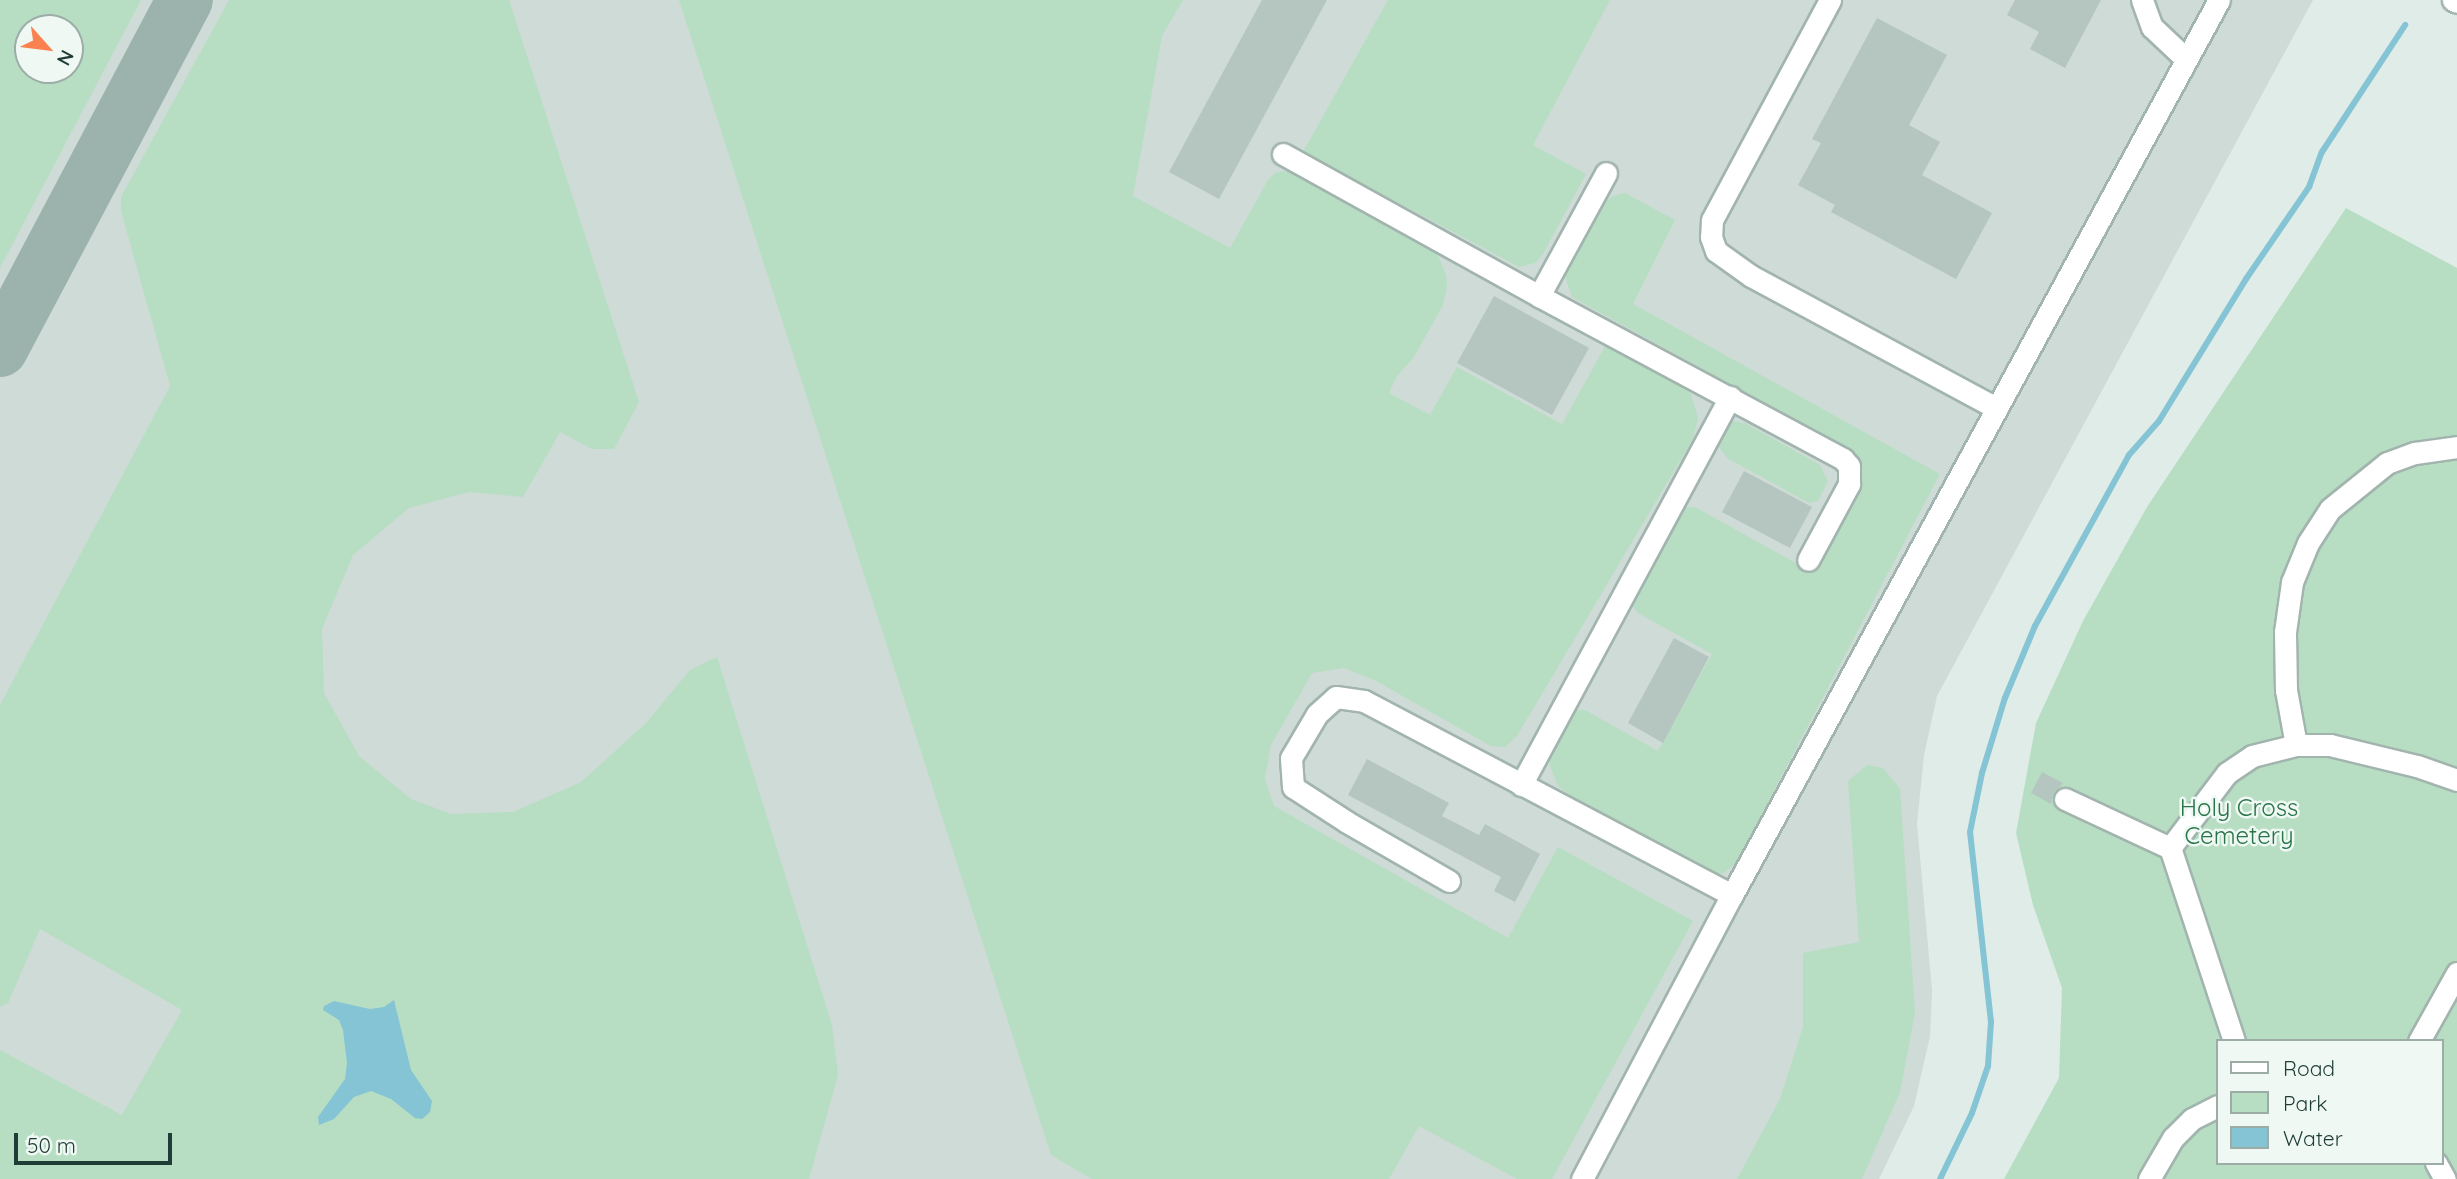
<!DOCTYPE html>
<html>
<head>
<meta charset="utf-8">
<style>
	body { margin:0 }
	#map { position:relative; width:2457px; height:1179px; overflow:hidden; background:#dfece7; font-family:Quicksand,sans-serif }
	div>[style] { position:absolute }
	.built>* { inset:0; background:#cedbd6 }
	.green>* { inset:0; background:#b7dec3 }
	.water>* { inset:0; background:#84c4d4 }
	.stream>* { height:6px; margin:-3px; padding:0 3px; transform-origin:3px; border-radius:3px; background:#84c4d4 }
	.taxiway>* { height:56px; margin:-28px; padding:0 28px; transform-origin:28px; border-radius:28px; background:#9cb2ac }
	.building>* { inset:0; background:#b5c6c0 }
	.roads { filter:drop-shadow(2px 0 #a2b4ae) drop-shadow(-2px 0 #a2b4ae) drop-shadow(0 2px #a2b4ae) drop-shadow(0 -2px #a2b4ae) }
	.minor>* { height:21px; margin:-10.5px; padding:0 10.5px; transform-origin:10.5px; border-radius:10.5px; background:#fff }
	span { translate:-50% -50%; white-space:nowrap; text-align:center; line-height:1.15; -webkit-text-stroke:5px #f0f8f4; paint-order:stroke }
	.park-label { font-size:24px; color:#287549 }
	.legend { position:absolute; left:2216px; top:1039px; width:228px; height:126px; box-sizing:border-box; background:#f0f8f4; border:2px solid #9cada8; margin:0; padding:9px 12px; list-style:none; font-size:21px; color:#1f3d36 }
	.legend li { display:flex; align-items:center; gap:14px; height:35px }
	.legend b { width:35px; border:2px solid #9cada8 }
	.north { position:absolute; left:14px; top:14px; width:70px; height:70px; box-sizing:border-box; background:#f0f8f4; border:2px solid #9cada8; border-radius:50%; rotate:118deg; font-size:19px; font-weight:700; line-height:28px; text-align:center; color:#1f3d36 }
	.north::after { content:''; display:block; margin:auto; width:24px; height:32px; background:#f98250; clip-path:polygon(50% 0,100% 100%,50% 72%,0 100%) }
	.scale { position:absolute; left:14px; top:1133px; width:158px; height:32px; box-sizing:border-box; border:4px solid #1f3d36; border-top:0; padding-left:9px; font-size:21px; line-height:24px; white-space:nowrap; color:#1f3d36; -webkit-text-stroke:5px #f0f8f4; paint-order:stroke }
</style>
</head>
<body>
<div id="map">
	<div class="built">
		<div style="clip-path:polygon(evenodd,0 0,2313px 0,1937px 696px,1924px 755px,1917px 824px,1932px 990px,1930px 1036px,1914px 1106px,1879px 1179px,0 1179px,0 0,28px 28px,70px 28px,70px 70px,28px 70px,28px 28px)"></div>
	</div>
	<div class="green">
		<div style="clip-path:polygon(evenodd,0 0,141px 0,0 268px,0 0,28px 28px,70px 28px,70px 70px,28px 70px,28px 28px)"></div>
		<div style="clip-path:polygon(229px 0,509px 0,639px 402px,614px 449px,592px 449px,560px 432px,523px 497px,469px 492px,409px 508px,353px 555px,322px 629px,324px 693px,359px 756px,411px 799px,451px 814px,513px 812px,581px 782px,645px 724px,690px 670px,717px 657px,832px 1025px,838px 1075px,809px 1179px,0 1179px,0 1050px,122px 1115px,182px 1010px,40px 929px,8px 1003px,0 1007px,0 705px,170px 386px,121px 211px,121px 197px)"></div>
		<div style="clip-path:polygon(679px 0,1183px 0,1162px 36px,1133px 196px,1230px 248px,1268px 180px,1275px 173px,1291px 170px,1429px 246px,1438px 255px,1446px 275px,1447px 287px,1443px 305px,1414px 357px,1397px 376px,1389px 393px,1430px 415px,1457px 367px,1562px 424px,1608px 341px,1673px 378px,1691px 394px,1698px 418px,1693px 439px,1517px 736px,1505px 747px,1491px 746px,1376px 681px,1344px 668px,1312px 673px,1271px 745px,1265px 779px,1274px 806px,1508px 938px,1558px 847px,1693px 921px,1552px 1179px,1517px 1179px,1419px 1126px,1389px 1179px,1092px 1179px,1051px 1155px)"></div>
		<div style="clip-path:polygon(1388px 0,1610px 0,1533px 145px,1586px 174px,1543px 254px,1535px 263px,1519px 267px,1303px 152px)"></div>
		<div style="clip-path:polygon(1625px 193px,1675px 220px,1633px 304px,1940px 474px,1736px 863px,1724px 873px,1711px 874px,1579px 802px,1558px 786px,1550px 766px,1550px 746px,1573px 710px,1585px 710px,1658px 751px,1712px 654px,1638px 613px,1632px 605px,1630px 594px,1674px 514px,1683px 508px,1695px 507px,1812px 572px,1856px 491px,1859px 469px,1850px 450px,1572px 297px,1565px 276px,1604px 203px,1613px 196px)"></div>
		<div style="clip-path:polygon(evenodd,2346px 208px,2457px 268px,2457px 1179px,2004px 1179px,2059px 1078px,2062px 988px,2033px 905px,2016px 833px,2036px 723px,2083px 621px,2147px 507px,2346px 208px,2217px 1041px,2441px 1041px,2441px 1163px,2217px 1163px,2217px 1041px)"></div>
		<div style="clip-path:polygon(1730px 421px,1745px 423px,1820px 465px,1828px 481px,1818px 501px,1809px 503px,1727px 458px,1717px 444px,1719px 429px)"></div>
		<div style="clip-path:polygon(1867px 765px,1883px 768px,1900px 789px,1915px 1013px,1900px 1092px,1862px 1179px,1737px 1179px,1780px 1099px,1803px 1027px,1803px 953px,1859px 942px,1848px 781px)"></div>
	</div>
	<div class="water">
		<div style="clip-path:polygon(394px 1000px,411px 1070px,432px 1101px,430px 1112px,422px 1119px,415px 1118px,391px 1099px,371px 1091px,354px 1097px,334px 1119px,319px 1125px,318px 1117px,345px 1079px,347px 1063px,343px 1030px,339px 1020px,323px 1010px,324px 1006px,334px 1001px,370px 1009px,384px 1007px)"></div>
	</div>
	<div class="stream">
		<div style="left:1940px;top:1179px;width:73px;rotate:-64.1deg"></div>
		<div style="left:1972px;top:1113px;width:50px;rotate:-71.2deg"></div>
		<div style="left:1988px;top:1066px;width:44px;rotate:-86.1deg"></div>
		<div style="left:1991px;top:1022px;width:191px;rotate:-96.3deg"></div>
		<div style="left:1970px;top:832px;width:60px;rotate:-78.5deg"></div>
		<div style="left:1982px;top:773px;width:78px;rotate:-73deg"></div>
		<div style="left:2005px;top:698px;width:78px;rotate:-67.4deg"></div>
		<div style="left:2035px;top:626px;width:195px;rotate:-61.2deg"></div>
		<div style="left:2129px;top:455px;width:45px;rotate:-48.6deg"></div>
		<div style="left:2159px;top:421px;width:167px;rotate:-58.5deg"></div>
		<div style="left:2246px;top:279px;width:112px;rotate:-55.6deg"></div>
		<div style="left:2309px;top:187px;width:37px;rotate:-70deg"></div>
		<div style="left:2322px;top:152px;width:152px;rotate:-56.8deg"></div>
	</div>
	<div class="taxiway">
		<div style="left:0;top:349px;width:395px;rotate:-62.1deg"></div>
	</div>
	<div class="building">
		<div style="clip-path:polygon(1262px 0,1327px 0,1219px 199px,1169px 172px)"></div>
		<div style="clip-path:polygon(2015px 0,2101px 0,2065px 68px,2030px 49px,2039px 32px,2007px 15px)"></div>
		<div style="clip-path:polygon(1877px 18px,1947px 55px,1909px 125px,1940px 142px,1922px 175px,1992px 213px,1956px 279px,1831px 212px,1835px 205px,1798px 185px,1821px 143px,1812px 139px)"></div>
		<div style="clip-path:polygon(1494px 296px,1589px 348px,1552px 415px,1457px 363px)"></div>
		<div style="clip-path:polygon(1744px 471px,1812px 507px,1790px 548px,1722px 512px)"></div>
		<div style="clip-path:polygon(1674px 638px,1709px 657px,1663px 743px,1628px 723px)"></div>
		<div style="clip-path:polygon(1367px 759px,1449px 803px,1442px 816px,1479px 835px,1485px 824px,1540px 854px,1515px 902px,1494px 891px,1501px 877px,1348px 795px)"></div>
		<div style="clip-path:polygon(2042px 772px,2063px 783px,2053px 793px,2051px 804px,2031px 793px)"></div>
	</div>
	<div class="roads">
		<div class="minor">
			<div style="left:1830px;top:0;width:250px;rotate:118.2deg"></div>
			<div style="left:1712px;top:220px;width:17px;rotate:93deg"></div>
			<div style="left:1711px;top:237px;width:15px;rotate:70deg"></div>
			<div style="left:1716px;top:251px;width:43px;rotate:35.5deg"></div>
			<div style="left:1751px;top:276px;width:278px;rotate:28.3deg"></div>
			<div style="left:2142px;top:0;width:29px;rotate:70deg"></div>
			<div style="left:2152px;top:27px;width:47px;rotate:43.3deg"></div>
			<div style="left:2453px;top:0;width:4px;rotate:27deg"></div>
			<div style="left:1283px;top:154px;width:293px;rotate:29deg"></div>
			<div style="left:1539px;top:296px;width:345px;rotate:28.2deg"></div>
			<div style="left:1843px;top:459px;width:9px;rotate:49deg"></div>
			<div style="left:1849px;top:466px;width:18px;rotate:90deg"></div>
			<div style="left:1849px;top:484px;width:86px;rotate:118.3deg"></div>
			<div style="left:1539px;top:296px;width:140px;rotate:-61.4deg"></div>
			<div style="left:2296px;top:745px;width:56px;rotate:-100.3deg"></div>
			<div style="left:2286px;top:690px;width:58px;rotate:-91deg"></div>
			<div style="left:2285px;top:632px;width:50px;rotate:-82deg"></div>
			<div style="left:2292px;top:582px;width:42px;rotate:-67.7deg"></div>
			<div style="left:2308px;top:543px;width:40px;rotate:-57.1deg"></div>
			<div style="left:2330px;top:509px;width:73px;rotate:-38.9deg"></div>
			<div style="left:2387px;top:463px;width:30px;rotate:-20deg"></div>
			<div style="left:2415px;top:453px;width:42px;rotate:-8.1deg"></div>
			<div style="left:1521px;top:785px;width:441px;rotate:-61.7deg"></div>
			<div style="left:2065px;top:799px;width:116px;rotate:25deg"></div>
			<div style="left:1449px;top:881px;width:118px;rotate:-150deg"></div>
			<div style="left:1347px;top:822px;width:64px;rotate:-147.1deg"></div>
			<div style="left:1293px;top:787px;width:29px;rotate:-94deg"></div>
			<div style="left:1291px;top:758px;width:51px;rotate:-59.4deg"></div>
			<div style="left:1317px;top:714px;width:25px;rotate:-42deg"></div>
			<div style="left:1336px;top:697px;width:28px;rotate:8deg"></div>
			<div style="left:1364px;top:701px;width:416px;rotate:27.8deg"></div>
			<div style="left:2234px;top:1041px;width:203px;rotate:-108.3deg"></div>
			<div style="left:2170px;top:848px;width:94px;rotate:-52.8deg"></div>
			<div style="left:2227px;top:773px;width:30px;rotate:-34deg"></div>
			<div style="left:2252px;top:756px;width:45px;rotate:-14deg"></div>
			<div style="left:2296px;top:745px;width:34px"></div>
			<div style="left:2330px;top:745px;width:89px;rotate:13.6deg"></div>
			<div style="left:2417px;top:766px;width:42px;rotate:19.3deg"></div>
			<div style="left:2419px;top:1041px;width:78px;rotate:-60.8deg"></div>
			<div style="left:2436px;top:1163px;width:18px;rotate:61deg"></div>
			<div style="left:1582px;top:1179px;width:321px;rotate:-62.2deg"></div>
			<div style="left:1732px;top:895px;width:1019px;rotate:-61.45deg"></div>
			<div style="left:2149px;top:1179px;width:48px;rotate:-59.7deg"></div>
			<div style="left:2173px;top:1138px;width:27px;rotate:-45deg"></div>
			<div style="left:2192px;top:1119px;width:28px;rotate:-27deg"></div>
		</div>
	</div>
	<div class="park-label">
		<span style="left:2239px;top:822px">Holy Cross<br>Cemetery</span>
	</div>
	<ul class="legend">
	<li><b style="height:9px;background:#fff"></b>Road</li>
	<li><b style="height:19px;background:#b7dec3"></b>Park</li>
	<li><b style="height:19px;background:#84c4d4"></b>Water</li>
	</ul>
	<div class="north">N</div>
	<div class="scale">50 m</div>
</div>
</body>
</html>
